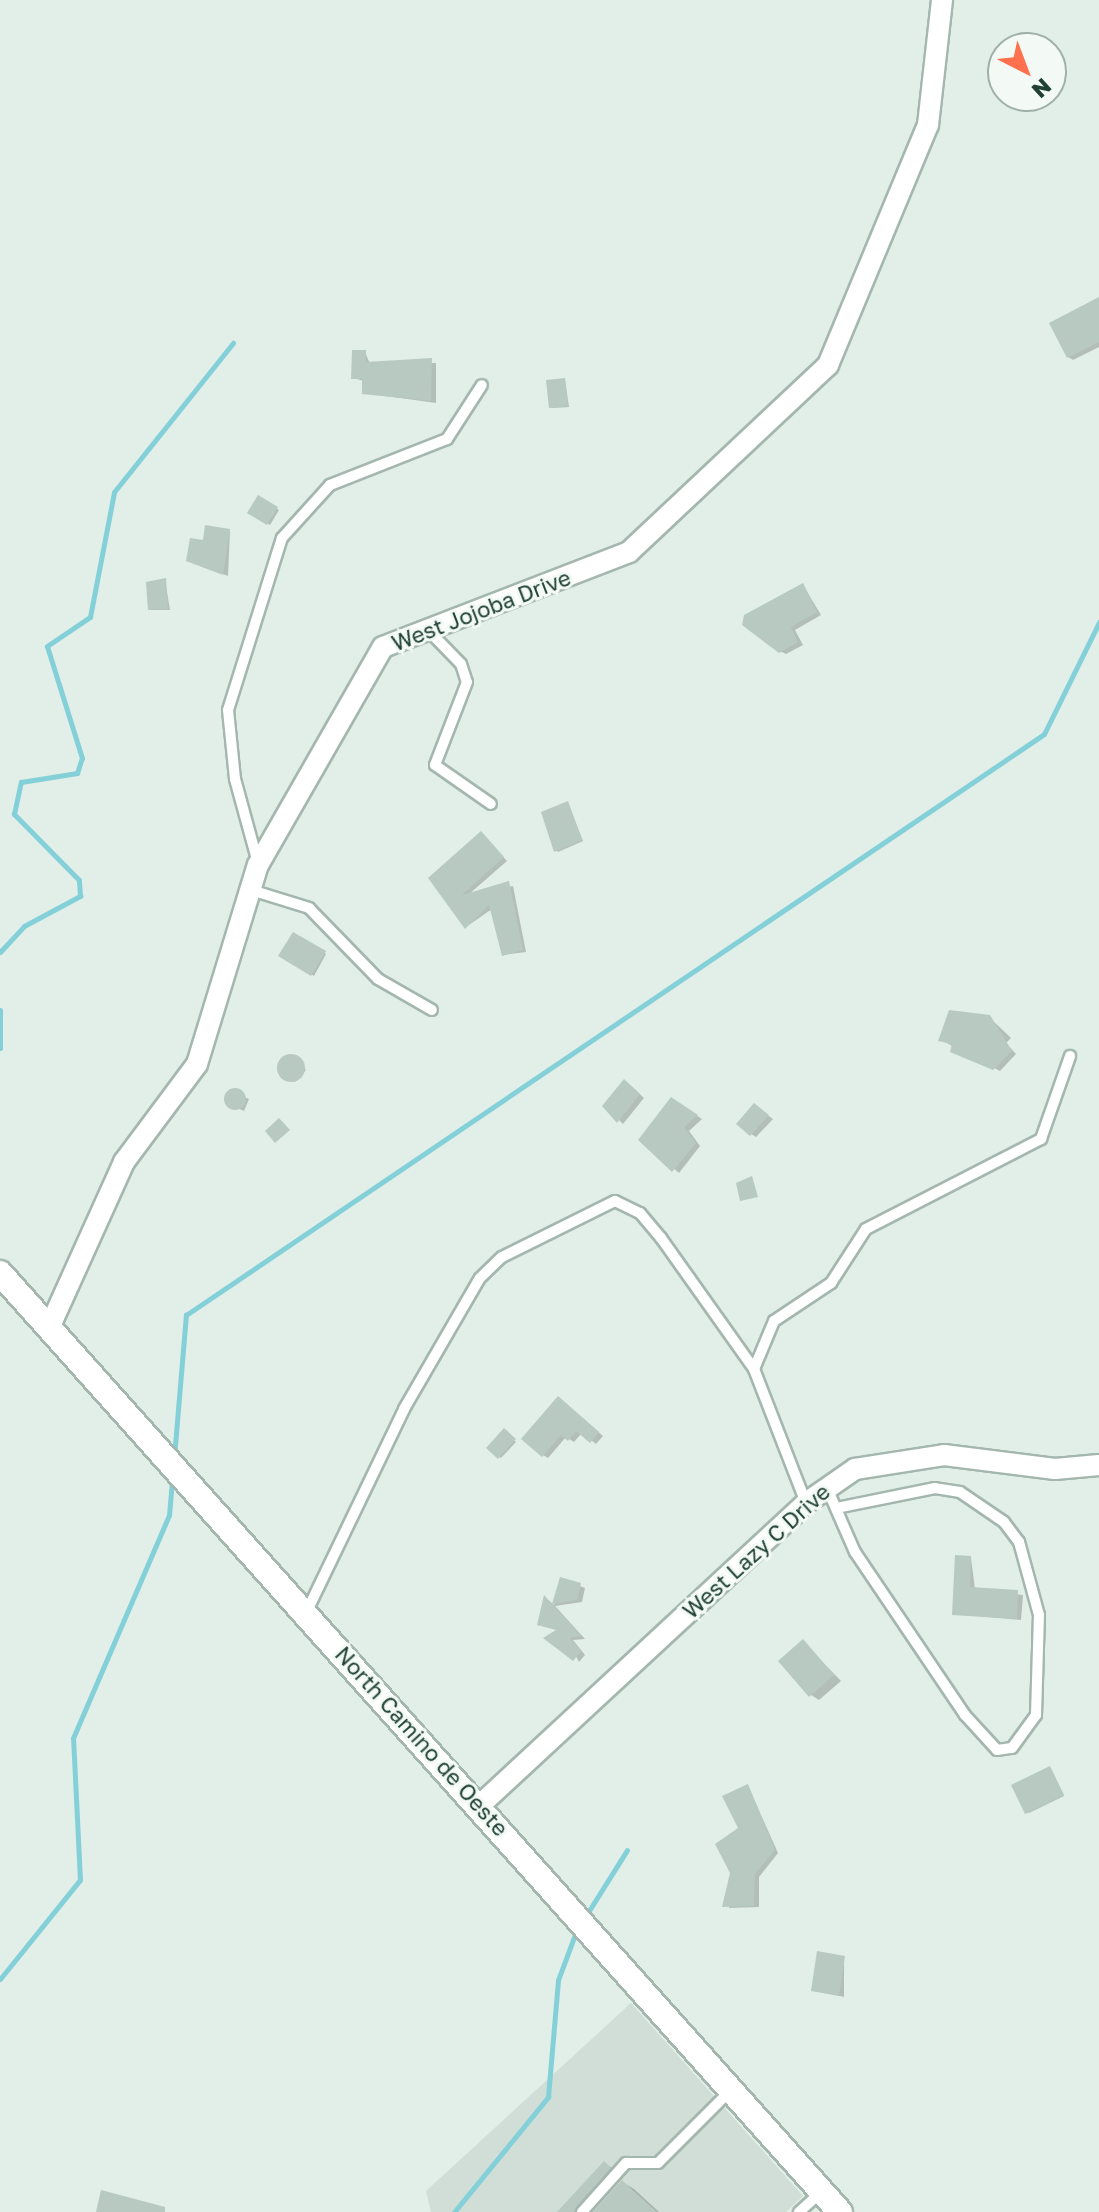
<!DOCTYPE html>
<html>
<head>
<meta charset="utf-8">
<style>
	body { margin:0 }
	#map { position:relative; width:1099px; height:2212px; overflow:hidden; background:#e2eee8; font-family:"Golos Text",sans-serif }
	div>[style] { position:absolute }
	.built>* { inset:0; background:#d0ded7 }
	.shadow>* { inset:0; background:#0003 }
	.stream>* { height:5px; margin:-2.5px; padding:0 2.5px; transform-origin:2.5px; border-radius:2.5px; background:#84d0d9 }
	.building>* { inset:0; background:#b7c9c1 }
	.round { border-radius:50% }
	.roads { filter:drop-shadow(2px 0 #a4b7af) drop-shadow(-2px 0 #a4b7af) drop-shadow(0 2px #a4b7af) drop-shadow(0 -2px #a4b7af) }
	.service>* { height:10px; margin:-5px; padding:0 5px; transform-origin:5px; border-radius:5px; background:#fff }
	.minor>* { height:20px; margin:-10px; padding:0 10px; transform-origin:10px; border-radius:10px; background:#fff }
	.tertiary>* { height:24px; margin:-12px; padding:0 12px; transform-origin:12px; border-radius:12px; background:#fff }
	span { translate:-50% -50%; white-space:nowrap; text-align:center; line-height:1.15; -webkit-text-stroke:6px #f3faf6; paint-order:stroke }
	.street-label { font-size:22px; color:#204136 }
	.north { position:absolute; left:987px; top:32px; width:80px; height:80px; box-sizing:border-box; background:#f3faf6; border:2px solid #9fb0a9; border-radius:50%; rotate:138deg; font-size:22px; font-weight:700; line-height:32px; text-align:center; color:#204136 }
	.north::after { content:''; display:block; margin:auto; width:28px; height:36px; background:#ff714e; clip-path:polygon(50% 0,100% 100%,50% 72%,0 100%) }
</style>
</head>
<body>
<div id="map">
	<div class="built">
		<div style="clip-path:polygon(631px 2003px,803px 2196px,786px 2212px,431px 2212px,426px 2191px)"></div>
	</div>
	<div class="shadow">
		<div style="clip-path:polygon(1099px 299px,1099px 347px,1073px 360px,1068px 357px)"></div>
		<div style="clip-path:polygon(365px 352px,370px 364px,436px 363px,436px 403px,364px 393px,364px 381px,353px 378px)"></div>
		<div style="clip-path:polygon(565px 380px,569px 407px,553px 408px,551px 407px)"></div>
		<div style="clip-path:polygon(258px 497px,279px 510px,270px 525px,249px 512px)"></div>
		<div style="clip-path:polygon(230px 531px,228px 576px,194px 563px,204px 543px)"></div>
		<div style="clip-path:polygon(165px 580px,170px 610px,152px 610px,150px 609px)"></div>
		<div style="clip-path:polygon(803px 585px,821px 615px,795px 630px,803px 645px,786px 654px,780px 651px)"></div>
		<div style="clip-path:polygon(568px 803px,583px 841px,558px 852px,556px 850px)"></div>
		<div style="clip-path:polygon(482px 834px,507px 861px,468px 895px,513px 886px,526px 952px,503px 955px,492px 909px,466px 927px,431px 879px)"></div>
		<div style="clip-path:polygon(293px 934px,326px 954px,314px 976px,280px 956px)"></div>
		<div style="clip-path:polygon(989px 1017px,1011px 1038px,1006px 1043px,1016px 1054px,1000px 1071px,941px 1040px)"></div>
		<div style="clip-path:polygon(294px 1057px,306px 1070px,295px 1082px,280px 1068px)"></div>
		<div style="clip-path:polygon(630px 1085px,644px 1098px,623px 1124px,605px 1106px)"></div>
		<div style="clip-path:polygon(231px 1092px,249px 1099px,244px 1111px,228px 1104px)"></div>
		<div style="clip-path:polygon(672px 1099px,702px 1119px,689px 1131px,700px 1146px,679px 1173px,641px 1140px)"></div>
		<div style="clip-path:polygon(759px 1109px,773px 1119px,756px 1137px,751px 1134px)"></div>
		<div style="clip-path:polygon(564px 1402px,603px 1436px,596px 1444px,582px 1433px,574px 1442px,566px 1437px,548px 1458px,543px 1455px)"></div>
		<div style="clip-path:polygon(504px 1431px,516px 1442px,501px 1458px,489px 1448px)"></div>
		<div style="clip-path:polygon(971px 1558px,975px 1589px,1023px 1595px,1021px 1620px,954px 1614px)"></div>
		<div style="clip-path:polygon(561px 1579px,585px 1588px,582px 1602px,555px 1606px,585px 1639px,573px 1640px,585px 1655px,579px 1662px,546px 1598px,554px 1605px)"></div>
		<div style="clip-path:polygon(803px 1642px,841px 1681px,819px 1700px,811px 1695px)"></div>
		<div style="clip-path:polygon(1050px 1768px,1064px 1796px,1029px 1813px,1027px 1812px)"></div>
		<div style="clip-path:polygon(748px 1786px,778px 1853px,759px 1877px,759px 1907px,729px 1908px)"></div>
		<div style="clip-path:polygon(844px 1958px,844px 1997px,813px 1990px)"></div>
		<div style="clip-path:polygon(605px 2164px,616px 2170px,588px 2212px,565px 2212px)"></div>
		<div style="clip-path:polygon(622px 2182px,634px 2189px,659px 2212px,595px 2212px)"></div>
	</div>
	<div class="stream">
		<div style="left:0;top:952px;width:35px;rotate:-47deg"></div>
		<div style="left:24px;top:926px;width:64px;rotate:-28.2deg"></div>
		<div style="left:80px;top:896px;width:16px;rotate:-94deg"></div>
		<div style="left:79px;top:880px;width:93px;rotate:-134.6deg"></div>
		<div style="left:14px;top:814px;width:33px;rotate:-78deg"></div>
		<div style="left:21px;top:782px;width:57px;rotate:-9.1deg"></div>
		<div style="left:77px;top:773px;width:16px;rotate:-72deg"></div>
		<div style="left:82px;top:758px;width:117px;rotate:-107.4deg"></div>
		<div style="left:47px;top:646px;width:52px;rotate:-34deg"></div>
		<div style="left:90px;top:617px;width:127px;rotate:-79.1deg"></div>
		<div style="left:114px;top:492px;width:191px;rotate:-51.4deg"></div>
		<div style="left:0;top:1010px;width:38px;rotate:90deg"></div>
		<div style="left:174px;top:1457px;width:143px;rotate:-85.2deg"></div>
		<div style="left:186px;top:1315px;width:1036px;rotate:-34.1deg"></div>
		<div style="left:1044px;top:734px;width:125px;rotate:-63.8deg"></div>
		<div style="left:585px;top:1917px;width:79px;rotate:-57.9deg"></div>
		<div style="left:0;top:1979px;width:127px;rotate:-51.1deg"></div>
		<div style="left:80px;top:1880px;width:142px;rotate:-92.8deg"></div>
		<div style="left:73px;top:1738px;width:243px;rotate:-66.7deg"></div>
		<div style="left:169px;top:1515px;width:36px;rotate:-85deg"></div>
		<div style="left:454px;top:2212px;width:149px;rotate:-50.7deg"></div>
		<div style="left:548px;top:2097px;width:117px;rotate:-85.1deg"></div>
		<div style="left:558px;top:1980px;width:54px;rotate:-69.6deg"></div>
	</div>
	<div class="building">
		<div style="clip-path:polygon(1099px 297px,1099px 342px,1067px 358px,1049px 323px)"></div>
		<div style="clip-path:polygon(352px 350px,366px 350px,366px 362px,432px 358px,431px 401px,362px 394px,362px 379px,351px 379px)"></div>
		<div style="clip-path:polygon(565px 378px,568px 406px,549px 408px,546px 380px)"></div>
		<div style="clip-path:polygon(258px 495px,278px 507px,267px 525px,247px 513px)"></div>
		<div style="clip-path:polygon(205px 525px,230px 529px,223px 575px,186px 561px,190px 538px,203px 540px)"></div>
		<div style="clip-path:polygon(166px 578px,168px 609px,148px 610px,146px 582px)"></div>
		<div style="clip-path:polygon(803px 583px,817px 612px,791px 627px,798px 642px,779px 653px,742px 625px,744px 615px)"></div>
		<div style="clip-path:polygon(568px 801px,582px 840px,554px 852px,541px 812px)"></div>
		<div style="clip-path:polygon(481px 831px,504px 857px,462px 895px,509px 881px,523px 950px,502px 956px,489px 905px,465px 929px,428px 878px)"></div>
		<div style="clip-path:polygon(293px 932px,326px 951px,311px 976px,278px 956px)"></div>
		<div style="clip-path:polygon(949px 1010px,990px 1015px,1012px 1051px,993px 1070px,950px 1052px,952px 1044px,938px 1041px)"></div>
		<div class="round" style="left:277px;top:1054px;width:28px;height:28px"></div>
		<div style="clip-path:polygon(624px 1079px,640px 1094px,617px 1123px,602px 1106px)"></div>
		<div class="round" style="left:224px;top:1088px;width:22px;height:22px"></div>
		<div style="clip-path:polygon(671px 1097px,698px 1115px,684px 1127px,696px 1143px,672px 1172px,638px 1140px)"></div>
		<div style="clip-path:polygon(754px 1103px,769px 1115px,750px 1136px,736px 1124px)"></div>
		<div style="clip-path:polygon(279px 1118px,290px 1130px,275px 1143px,265px 1131px)"></div>
		<div style="clip-path:polygon(752px 1176px,758px 1197px,740px 1201px,736px 1183px)"></div>
		<div style="clip-path:polygon(558px 1396px,599px 1432px,590px 1443px,576px 1431px,568px 1441px,561px 1435px,542px 1457px,521px 1439px)"></div>
		<div style="clip-path:polygon(504px 1428px,516px 1439px,498px 1459px,486px 1448px)"></div>
		<div style="clip-path:polygon(955px 1555px,971px 1556px,970px 1587px,1018px 1590px,1017px 1619px,952px 1615px)"></div>
		<div style="clip-path:polygon(560px 1577px,581px 1583px,577px 1600px,552px 1604px,582px 1636px,570px 1638px,581px 1651px,573px 1661px,543px 1638px,556px 1630px,537px 1625px,544px 1595px,552px 1604px)"></div>
		<div style="clip-path:polygon(803px 1639px,834px 1675px,809px 1697px,778px 1661px)"></div>
		<div style="clip-path:polygon(1050px 1766px,1064px 1795px,1025px 1814px,1011px 1785px)"></div>
		<div style="clip-path:polygon(748px 1784px,775px 1850px,755px 1874px,754px 1906px,722px 1907px,730px 1873px,715px 1844px,738px 1828px,722px 1796px)"></div>
		<div style="clip-path:polygon(817px 1951px,845px 1956px,839px 1996px,811px 1991px)"></div>
		<div style="clip-path:polygon(604px 2161px,611px 2168px,574px 2212px,557px 2212px)"></div>
		<div style="clip-path:polygon(622px 2180px,627px 2185px,657px 2212px,593px 2212px)"></div>
		<div style="clip-path:polygon(101px 2190px,165px 2207px,165px 2212px,96px 2212px)"></div>
	</div>
	<div class="roads">
		<div class="service">
			<div style="left:428px;top:630px;width:47px;rotate:45.9deg"></div>
			<div style="left:461px;top:664px;width:19px;rotate:72deg"></div>
			<div style="left:467px;top:682px;width:89px;rotate:111.1deg"></div>
			<div style="left:435px;top:765px;width:68px;rotate:34.9deg"></div>
			<div style="left:258px;top:863px;width:87px;rotate:-105.3deg"></div>
			<div style="left:235px;top:779px;width:69px;rotate:-95.8deg"></div>
			<div style="left:228px;top:710px;width:180px;rotate:-72.6deg"></div>
			<div style="left:282px;top:538px;width:72px;rotate:-47.8deg"></div>
			<div style="left:330px;top:485px;width:126px;rotate:-21.5deg"></div>
			<div style="left:447px;top:439px;width:64px;rotate:-57.1deg"></div>
			<div style="left:251px;top:890px;width:61px;rotate:17.2deg"></div>
			<div style="left:309px;top:908px;width:99px;rotate:45.8deg"></div>
			<div style="left:378px;top:979px;width:62px;rotate:29.9deg"></div>
			<div style="left:754px;top:1369px;width:52px;rotate:-67.4deg"></div>
			<div style="left:774px;top:1321px;width:69px;rotate:-33.7deg"></div>
			<div style="left:831px;top:1283px;width:64px;rotate:-57.1deg"></div>
			<div style="left:866px;top:1229px;width:197px;rotate:-27.2deg"></div>
			<div style="left:1041px;top:1139px;width:88px;rotate:-70.7deg"></div>
			<div style="left:827px;top:1488px;width:70px;rotate:66.4deg"></div>
			<div style="left:855px;top:1552px;width:197px;rotate:56deg"></div>
			<div style="left:965px;top:1715px;width:47px;rotate:47.6deg"></div>
			<div style="left:997px;top:1750px;width:15px;rotate:-8deg"></div>
			<div style="left:1012px;top:1748px;width:41px;rotate:-54deg"></div>
			<div style="left:1036px;top:1715px;width:100px;rotate:-88.3deg"></div>
			<div style="left:1039px;top:1615px;width:76px;rotate:-105.3deg"></div>
			<div style="left:1019px;top:1542px;width:25px;rotate:-127deg"></div>
			<div style="left:1004px;top:1522px;width:53px;rotate:-145.7deg"></div>
			<div style="left:960px;top:1492px;width:25px;rotate:-171deg"></div>
			<div style="left:935px;top:1488px;width:100px;rotate:168.5deg"></div>
			<div style="left:307px;top:1611px;width:224px;rotate:-64.3deg"></div>
			<div style="left:404px;top:1409px;width:151px;rotate:-59.9deg"></div>
			<div style="left:480px;top:1278px;width:30px;rotate:-44deg"></div>
			<div style="left:502px;top:1257px;width:126px;rotate:-26.4deg"></div>
			<div style="left:615px;top:1201px;width:28px;rotate:26deg"></div>
			<div style="left:640px;top:1213px;width:33px;rotate:50deg"></div>
			<div style="left:661px;top:1238px;width:161px;rotate:54.6deg"></div>
			<div style="left:754px;top:1369px;width:144px;rotate:68.8deg"></div>
			<div style="left:582px;top:2212px;width:66px;rotate:-48.1deg"></div>
			<div style="left:626px;top:2163px;width:32px"></div>
			<div style="left:658px;top:2163px;width:100px;rotate:-45deg"></div>
			<div style="left:799px;top:2212px;width:30px;rotate:-42deg"></div>
		</div>
		<div class="minor">
			<div style="left:50px;top:1326px;width:180px;rotate:-65.7deg"></div>
			<div style="left:124px;top:1162px;width:122px;rotate:-53.3deg"></div>
			<div style="left:197px;top:1064px;width:208px;rotate:-73deg"></div>
			<div style="left:258px;top:865px;width:251px;rotate:-60.2deg"></div>
			<div style="left:383px;top:647px;width:264px;rotate:-21.1deg"></div>
			<div style="left:629px;top:552px;width:273px;rotate:-43.2deg"></div>
			<div style="left:828px;top:365px;width:260px;rotate:-67.4deg"></div>
			<div style="left:928px;top:125px;width:126px;rotate:-83.6deg"></div>
			<div style="left:480px;top:1805px;width:444px;rotate:-42.8deg"></div>
			<div style="left:806px;top:1503px;width:60px;rotate:-34.8deg"></div>
			<div style="left:855px;top:1469px;width:90px;rotate:-8.9deg"></div>
			<div style="left:944px;top:1455px;width:112px;rotate:7.2deg"></div>
			<div style="left:1055px;top:1469px;width:44px;rotate:-5.2deg"></div>
		</div>
		<div class="tertiary">
			<div style="left:0;top:1273px;width:1260px;rotate:48.19deg"></div>
		</div>
	</div>
	<div class="street-label">
		<span style="left:481px;top:610px;rotate:-21deg">West Jojoba Drive</span>
		<span style="left:756px;top:1551px;rotate:-42deg">West Lazy C Drive</span>
		<span style="left:422px;top:1741px;rotate:48deg">North Camino de Oeste</span>
	</div>
	<div class="north">N</div>
</div>
</body>
</html>
